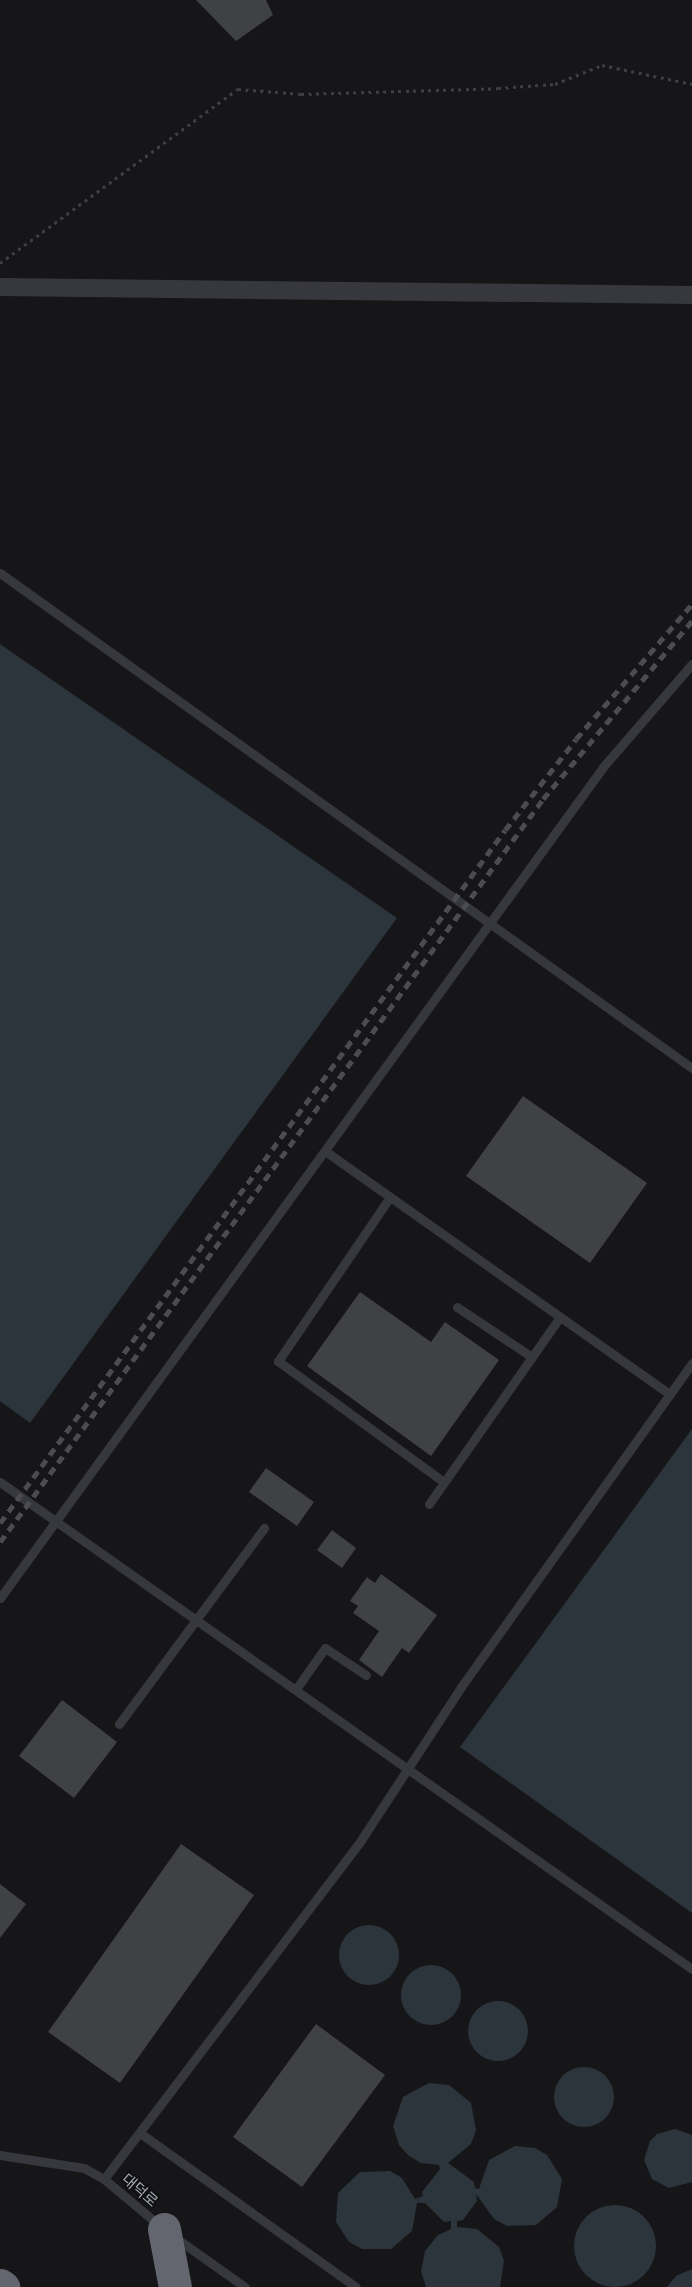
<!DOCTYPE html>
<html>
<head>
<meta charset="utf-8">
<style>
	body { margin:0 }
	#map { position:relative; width:692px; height:2287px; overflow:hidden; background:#161618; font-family:Inter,"Noto Sans KR",sans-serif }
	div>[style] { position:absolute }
	.water>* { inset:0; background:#2c353c }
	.round { border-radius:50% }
	.building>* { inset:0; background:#404145 }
	.path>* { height:3px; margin-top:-1.5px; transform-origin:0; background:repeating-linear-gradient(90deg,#3d3f44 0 3px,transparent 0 7.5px) }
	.lane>* { height:9px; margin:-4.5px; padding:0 4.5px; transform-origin:4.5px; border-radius:4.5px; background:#37383d }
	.street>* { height:18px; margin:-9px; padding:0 9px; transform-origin:9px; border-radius:9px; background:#37383d }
	.highway>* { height:33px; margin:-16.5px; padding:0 16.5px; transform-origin:16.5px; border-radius:16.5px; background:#63666e }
	.rail>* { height:4.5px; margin-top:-2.25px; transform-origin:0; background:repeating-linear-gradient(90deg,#4a4c52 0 8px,transparent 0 14px) }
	span { translate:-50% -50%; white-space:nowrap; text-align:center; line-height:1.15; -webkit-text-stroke:4.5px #111113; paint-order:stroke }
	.street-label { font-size:15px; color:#a8adb8 }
</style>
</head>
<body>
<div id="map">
	<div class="water">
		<div style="clip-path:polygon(0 644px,397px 918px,30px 1423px,0 1401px)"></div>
		<div style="clip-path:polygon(692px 1429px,692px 1913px,460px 1747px)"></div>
		<div class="round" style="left:339px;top:1925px;width:60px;height:60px"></div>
		<div class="round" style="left:401px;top:1965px;width:60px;height:60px"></div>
		<div class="round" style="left:468px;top:2001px;width:60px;height:60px"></div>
		<div class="round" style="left:554px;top:2067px;width:60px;height:60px"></div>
		<div style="clip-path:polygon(429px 2083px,449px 2085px,471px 2103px,476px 2130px,471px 2144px,448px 2163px,474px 2182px,475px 2188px,479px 2189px,489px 2160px,515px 2146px,535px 2148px,547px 2155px,562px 2179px,557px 2207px,536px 2225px,507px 2226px,494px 2219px,476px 2194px,477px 2201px,463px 2220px,457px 2221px,457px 2227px,477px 2229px,499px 2247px,504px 2261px,500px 2287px,426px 2287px,421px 2271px,425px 2251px,438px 2235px,451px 2229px,451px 2221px,444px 2222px,425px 2203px,417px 2203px,412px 2231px,391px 2249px,362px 2249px,349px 2242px,336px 2222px,338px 2193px,360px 2172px,390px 2171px,402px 2178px,415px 2199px,423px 2196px,422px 2192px,440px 2169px,439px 2165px,421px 2163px,409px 2156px,399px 2145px,393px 2126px,403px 2097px)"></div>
		<div style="clip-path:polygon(675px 2129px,692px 2135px,692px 2182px,669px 2188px,652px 2179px,644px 2160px,650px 2141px,657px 2134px)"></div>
		<div class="round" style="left:574px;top:2205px;width:82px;height:82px"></div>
		<div style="clip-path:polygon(692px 2269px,692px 2287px,667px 2287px,676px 2276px)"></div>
	</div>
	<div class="building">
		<div style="clip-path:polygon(196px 0,266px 0,273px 15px,236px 41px)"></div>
		<div style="clip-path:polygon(523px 1096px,647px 1183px,590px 1263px,466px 1176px)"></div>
		<div style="clip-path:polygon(360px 1292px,431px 1342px,445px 1322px,499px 1360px,431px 1456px,307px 1366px)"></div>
		<div style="clip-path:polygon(266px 1468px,314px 1502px,297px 1526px,249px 1492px)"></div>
		<div style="clip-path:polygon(332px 1530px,356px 1548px,342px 1568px,317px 1550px)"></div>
		<div style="clip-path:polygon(381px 1574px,437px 1615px,409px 1653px,402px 1648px,382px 1677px,359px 1660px,379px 1631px,353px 1613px,358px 1606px,350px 1601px,367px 1577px,375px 1583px)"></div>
		<div style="clip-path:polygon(62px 1700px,117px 1742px,74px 1798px,19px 1756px)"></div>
		<div style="clip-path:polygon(181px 1844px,254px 1895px,120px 2083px,48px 2032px)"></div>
		<div style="clip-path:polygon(0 1884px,26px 1904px,0 1938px)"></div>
		<div style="clip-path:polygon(316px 2024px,385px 2075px,302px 2187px,233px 2137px)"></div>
	</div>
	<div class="path">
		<div style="left:0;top:263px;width:295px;rotate:-36.2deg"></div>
		<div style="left:238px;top:89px;width:63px;rotate:4.5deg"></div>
		<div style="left:301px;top:94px;width:197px;rotate:-1.7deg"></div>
		<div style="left:498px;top:88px;width:57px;rotate:-4deg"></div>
		<div style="left:555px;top:84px;width:51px;rotate:-22deg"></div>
		<div style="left:602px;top:65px;width:92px;rotate:11.9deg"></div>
	</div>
	<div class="lane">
		<div style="left:0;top:573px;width:851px;rotate:35.58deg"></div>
		<div style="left:325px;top:1151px;width:422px;rotate:35.2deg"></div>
		<div style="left:390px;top:1197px;width:199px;rotate:124.3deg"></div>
		<div style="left:278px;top:1361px;width:205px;rotate:36.1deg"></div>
		<div style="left:457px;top:1307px;width:90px;rotate:33.7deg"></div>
		<div style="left:0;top:1482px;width:846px;rotate:35.14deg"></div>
		<div style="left:429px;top:1504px;width:228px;rotate:-55deg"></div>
		<div style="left:0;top:1598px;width:1027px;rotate:-54.03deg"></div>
		<div style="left:603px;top:767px;width:136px;rotate:-49.2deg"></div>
		<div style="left:296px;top:1689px;width:50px;rotate:-54.7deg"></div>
		<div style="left:325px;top:1648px;width:49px;rotate:33.4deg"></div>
		<div style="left:119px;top:1724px;width:244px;rotate:-53.5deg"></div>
		<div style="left:140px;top:2133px;width:265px;rotate:35.5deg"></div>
		<div style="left:0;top:2155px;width:85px;rotate:8.8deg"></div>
		<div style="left:84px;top:2168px;width:23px;rotate:29deg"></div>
		<div style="left:104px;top:2179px;width:73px;rotate:40deg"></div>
		<div style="left:104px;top:2179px;width:425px;rotate:-52.8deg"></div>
		<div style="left:361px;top:1840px;width:183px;rotate:-56.8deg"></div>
		<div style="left:461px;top:1687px;width:398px;rotate:-54.5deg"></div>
		<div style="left:173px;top:2236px;width:88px;rotate:35.3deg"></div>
	</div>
	<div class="street">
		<div style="left:0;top:287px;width:692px;rotate:0.66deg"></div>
	</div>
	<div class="highway">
		<div style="left:164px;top:2229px;width:59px;rotate:79.3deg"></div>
		<div style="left:0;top:2285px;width:4px;rotate:34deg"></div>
	</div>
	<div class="rail">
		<div style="left:0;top:1523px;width:857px;rotate:-53.92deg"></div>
		<div style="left:505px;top:830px;width:115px;rotate:-52deg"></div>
		<div style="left:576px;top:739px;width:178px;rotate:-49.3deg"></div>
		<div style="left:0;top:1542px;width:920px;rotate:-53.84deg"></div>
		<div style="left:543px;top:799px;width:232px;rotate:-50.1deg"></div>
	</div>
	<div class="street-label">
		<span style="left:140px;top:2190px;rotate:41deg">대덕로</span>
	</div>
</div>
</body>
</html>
